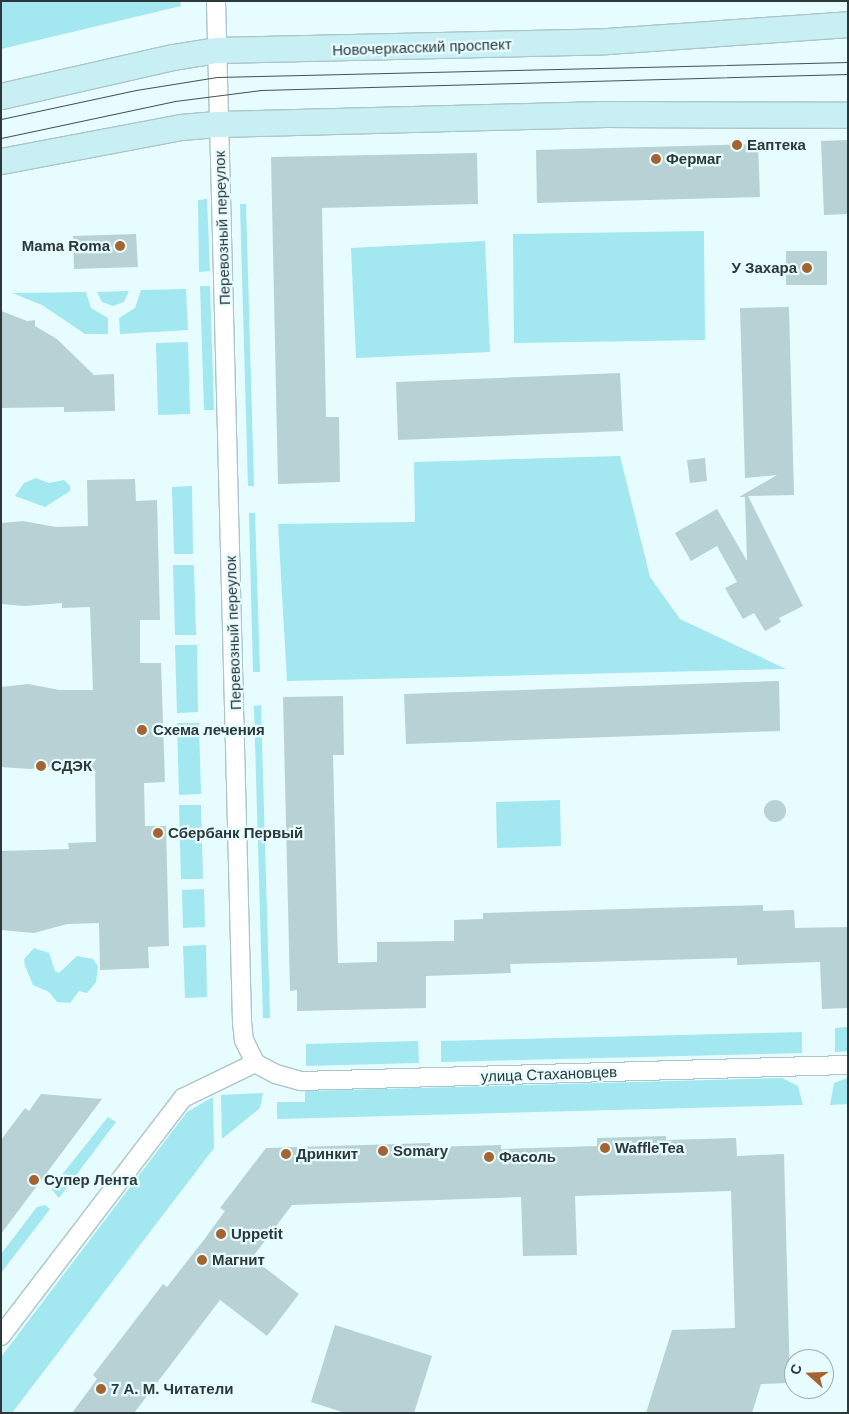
<!DOCTYPE html>
<html>
<head>
<meta charset="utf-8">
<style>
	body { margin:0 }
	#map { position:relative; width:849px; height:1414px; overflow:hidden; background:#e6fcff; font-family:Arial,sans-serif }
	div>[style] { position:absolute }
	.green>* { inset:0; background:#a3e7f0 }
	.building>* { inset:0; background:#b7d1d5 }
	.round { border-radius:50% }
	.roads { filter:drop-shadow(1px 0 #abc6c9) drop-shadow(-1px 0 #abc6c9) drop-shadow(0 1px #abc6c9) drop-shadow(0 -1px #abc6c9) }
	.minor>* { height:18px; margin:-9px; padding:0 9px; transform-origin:9px; border-radius:9px; background:#fff }
	.secondary>* { height:25px; margin:-12.5px; padding:0 12.5px; transform-origin:12.5px; border-radius:12.5px; background:#c8f0f4 }
	.tram>* { height:1px; margin:-0.5px; padding:0 0.5px; transform-origin:0.5px; border-radius:0.5px; background:#465354 }
	.dots>* { width:14px; height:14px; translate:-50% -50%; box-sizing:border-box; border:2px solid #e6fcff; border-radius:50% }
	span { translate:-50% -50%; white-space:nowrap; text-align:center; line-height:1.15; -webkit-text-stroke:4.5px #e6fcff; paint-order:stroke }
	.street-label { font-size:15px; color:#2d3839 }
	.poi-label { font-size:15px; color:#2d3839; font-weight:700 }
	.left { translate:0 -50%; text-align:left }
	.right { translate:-100% -50%; text-align:right }
	.frame { position:absolute; inset:0; border:2px solid #2d3839; pointer-events:none }
	.north { position:absolute; left:784px; top:1349px; width:50px; height:50px; box-sizing:border-box; background:#e6fcff; border:1px solid #9caeb0; border-radius:50%; rotate:290deg; font-size:14px; font-weight:700; line-height:20px; text-align:center; color:#2d3839 }
	.north::after { content:''; display:block; margin:auto; width:18px; height:22px; background:#a56330; clip-path:polygon(50% 0,100% 100%,50% 72%,0 100%) }
</style>
</head>
<body>
<div id="map">
	<div class="green">
		<div style="clip-path:polygon(1px 1px,180px 1px,181px 6px,1px 49px)"></div>
		<div style="clip-path:polygon(207px 199px,210px 271px,199px 272px,198px 200px)"></div>
		<div style="clip-path:polygon(240px 204px,246px 204px,254px 486px,248px 486px)"></div>
		<div style="clip-path:polygon(704px 231px,705px 340px,514px 343px,513px 234px)"></div>
		<div style="clip-path:polygon(485px 241px,490px 352px,356px 358px,351px 248px)"></div>
		<div style="clip-path:polygon(200px 286px,210px 286px,214px 410px,204px 410px)"></div>
		<div style="clip-path:polygon(186px 289px,188px 330px,120px 334px,119px 318px,135px 308px,141px 290px)"></div>
		<div style="clip-path:polygon(129px 291px,124px 302px,113px 306px,102px 302px,97px 292px)"></div>
		<div style="clip-path:polygon(86px 292px,91px 308px,108px 318px,108px 334px,85px 334px,42px 305px,12px 293px)"></div>
		<div style="clip-path:polygon(188px 342px,190px 414px,158px 415px,156px 343px)"></div>
		<div style="clip-path:polygon(620px 456px,650px 577px,680px 619px,786px 669px,287px 681px,278px 524px,415px 522px,414px 462px)"></div>
		<div style="clip-path:polygon(36px 478px,49px 483px,64px 480px,70px 486px,70px 491px,45px 507px,15px 496px,24px 483px)"></div>
		<div style="clip-path:polygon(192px 486px,193px 554px,174px 554px,172px 487px)"></div>
		<div style="clip-path:polygon(249px 513px,255px 513px,260px 672px,253px 672px)"></div>
		<div style="clip-path:polygon(173px 565px,194px 565px,196px 635px,175px 635px)"></div>
		<div style="clip-path:polygon(175px 645px,197px 645px,198px 712px,177px 713px)"></div>
		<div style="clip-path:polygon(261px 705px,270px 1018px,263px 1018px,254px 706px)"></div>
		<div style="clip-path:polygon(177px 723px,199px 723px,201px 794px,179px 795px)"></div>
		<div style="clip-path:polygon(560px 800px,561px 846px,497px 848px,496px 802px)"></div>
		<div style="clip-path:polygon(179px 805px,201px 805px,203px 879px,181px 879px)"></div>
		<div style="clip-path:polygon(204px 889px,205px 927px,183px 928px,182px 890px)"></div>
		<div style="clip-path:polygon(206px 945px,207px 997px,185px 998px,183px 946px)"></div>
		<div style="clip-path:polygon(34px 948px,49px 953px,55px 971px,59px 973px,77px 956px,93px 959px,98px 966px,96px 982px,87px 993px,79px 991px,70px 1003px,57px 1002px,49px 992px,33px 985px,25px 966px,24px 959px)"></div>
		<div style="clip-path:polygon(848px 1027px,848px 1051px,835px 1052px,835px 1028px)"></div>
		<div style="clip-path:polygon(802px 1032px,802px 1053px,441px 1062px,441px 1041px)"></div>
		<div style="clip-path:polygon(418px 1041px,419px 1063px,306px 1066px,306px 1044px)"></div>
		<div style="clip-path:polygon(782px 1078px,798px 1086px,803px 1105px,277px 1119px,277px 1102px,305px 1102px,305px 1091px)"></div>
		<div style="clip-path:polygon(848px 1078px,848px 1104px,830px 1105px,834px 1083px)"></div>
		<div style="clip-path:polygon(263px 1093px,260px 1108px,222px 1139px,221px 1095px)"></div>
		<div style="clip-path:polygon(213px 1097px,214px 1148px,12px 1413px,1px 1413px,1px 1357px,187px 1112px)"></div>
		<div style="clip-path:polygon(108px 1117px,116px 1122px,59px 1198px,52px 1190px,53px 1186px)"></div>
		<div style="clip-path:polygon(45px 1205px,50px 1209px,1px 1273px,1px 1254px,37px 1207px)"></div>
	</div>
	<div class="building">
		<div style="clip-path:polygon(848px 140px,848px 214px,824px 215px,821px 141px)"></div>
		<div style="clip-path:polygon(758px 144px,760px 197px,537px 203px,536px 150px)"></div>
		<div style="clip-path:polygon(477px 153px,478px 204px,322px 208px,326px 417px,339px 417px,340px 482px,278px 484px,271px 157px)"></div>
		<div style="clip-path:polygon(136px 234px,138px 267px,74px 269px,73px 236px)"></div>
		<div style="clip-path:polygon(786px 251px,827px 251px,827px 285px,786px 285px)"></div>
		<div style="clip-path:polygon(789px 307px,794px 495px,748px 496px,803px 606px,779px 618px,781px 622px,765px 631px,754px 613px,743px 619px,725px 588px,737px 582px,717px 546px,691px 561px,675px 533px,717px 509px,747px 561px,745px 497px,739px 497px,777px 475px,745px 478px,740px 308px)"></div>
		<div style="clip-path:polygon(1px 311px,27px 321px,35px 320px,35px 326px,57px 339px,94px 375px,114px 374px,115px 411px,64px 412px,64px 407px,1px 408px)"></div>
		<div style="clip-path:polygon(620px 373px,623px 431px,398px 440px,396px 382px)"></div>
		<div style="clip-path:polygon(705px 458px,707px 481px,690px 483px,687px 460px)"></div>
		<div style="clip-path:polygon(135px 479px,136px 501px,157px 500px,160px 620px,140px 620px,140px 663px,161px 663px,165px 782px,144px 783px,145px 826px,166px 826px,169px 946px,148px 947px,149px 968px,100px 970px,99px 923px,67px 924px,34px 933px,1px 930px,1px 851px,69px 849px,68px 843px,96px 842px,95px 770px,67px 771px,66px 765px,30px 769px,1px 767px,1px 687px,28px 684px,60px 690px,93px 690px,90px 607px,62px 608px,62px 603px,25px 606px,1px 604px,1px 523px,23px 521px,56px 527px,88px 526px,87px 480px)"></div>
		<div style="clip-path:polygon(779px 681px,780px 731px,406px 744px,404px 694px)"></div>
		<div style="clip-path:polygon(343px 696px,344px 755px,333px 755px,338px 963px,377px 962px,377px 942px,454px 941px,454px 920px,483px 919px,483px 913px,763px 905px,763px 911px,794px 910px,795px 928px,848px 927px,848px 1008px,822px 1009px,820px 962px,737px 965px,737px 958px,510px 964px,511px 973px,426px 976px,426px 1008px,297px 1011px,297px 990px,290px 991px,283px 697px)"></div>
		<div class="round" style="left:764px;top:800px;width:22px;height:22px"></div>
		<div style="clip-path:polygon(41px 1094px,102px 1099px,1px 1234px,1px 1140px,25px 1108px,29px 1111px)"></div>
		<div style="clip-path:polygon(666px 1136px,666px 1140px,736px 1138px,737px 1156px,784px 1154px,790px 1383px,761px 1384px,752px 1413px,646px 1413px,672px 1330px,735px 1328px,731px 1191px,575px 1196px,577px 1255px,523px 1256px,521px 1197px,292px 1205px,252px 1258px,299px 1294px,267px 1336px,220px 1300px,134px 1413px,72px 1413px,97px 1379px,93px 1375px,163px 1284px,167px 1287px,203px 1241px,225px 1211px,220px 1208px,266px 1148px,430px 1143px,430px 1147px,501px 1145px,501px 1149px,597px 1146px,597px 1138px)"></div>
		<div style="clip-path:polygon(335px 1325px,432px 1356px,414px 1413px,345px 1413px,311px 1402px)"></div>
	</div>
	<div class="roads">
		<div class="minor">
			<div style="left:216px;top:1px;width:1021px;rotate:88.54deg"></div>
			<div style="left:242px;top:1022px;width:18px;rotate:84deg"></div>
			<div style="left:244px;top:1040px;width:25px;rotate:64deg"></div>
			<div style="left:255px;top:1063px;width:24px;rotate:28deg"></div>
			<div style="left:276px;top:1074px;width:26px;rotate:16deg"></div>
			<div style="left:301px;top:1081px;width:547px;rotate:-1.68deg"></div>
			<div style="left:1px;top:1336px;width:300px;rotate:-52.6deg"></div>
			<div style="left:183px;top:1098px;width:80px;rotate:-25.9deg"></div>
		</div>
		<div class="secondary">
			<div style="left:1px;top:96px;width:176px;rotate:-12.8deg"></div>
			<div style="left:173px;top:57px;width:45px;rotate:-9deg"></div>
			<div style="left:217px;top:50px;width:390px;rotate:-1.3deg"></div>
			<div style="left:607px;top:41px;width:242px;rotate:-4deg"></div>
			<div style="left:1px;top:161px;width:183px;rotate:-10.7deg"></div>
			<div style="left:181px;top:127px;width:38px;rotate:-5deg"></div>
			<div style="left:219px;top:124px;width:386px;rotate:-1.5deg"></div>
			<div style="left:605px;top:114px;width:243px;rotate:0.2deg"></div>
		</div>
	</div>
	<div class="tram">
		<div style="left:1px;top:119px;width:138px;rotate:-12.1deg"></div>
		<div style="left:136px;top:90px;width:82px;rotate:-9.1deg"></div>
		<div style="left:217px;top:77px;width:631px;rotate:-1.36deg"></div>
		<div style="left:1px;top:138px;width:178px;rotate:-12deg"></div>
		<div style="left:175px;top:101px;width:87px;rotate:-7.3deg"></div>
		<div style="left:261px;top:90px;width:587px;rotate:-1.56deg"></div>
	</div>
	<div class="dots">
		<div style="left:737px;top:145px;background:#a56330"></div>
		<div style="left:656px;top:159px;background:#a56330"></div>
		<div style="left:120px;top:246px;background:#a56330"></div>
		<div style="left:807px;top:268px;background:#a56330"></div>
		<div style="left:142px;top:730px;background:#a56330"></div>
		<div style="left:41px;top:766px;background:#a56330"></div>
		<div style="left:158px;top:833px;background:#a56330"></div>
		<div style="left:605px;top:1148px;background:#a56330"></div>
		<div style="left:383px;top:1151px;background:#a56330"></div>
		<div style="left:286px;top:1154px;background:#a56330"></div>
		<div style="left:489px;top:1157px;background:#a56330"></div>
		<div style="left:34px;top:1180px;background:#a56330"></div>
		<div style="left:221px;top:1234px;background:#a56330"></div>
		<div style="left:202px;top:1260px;background:#a56330"></div>
		<div style="left:101px;top:1389px;background:#a56330"></div>
	</div>
	<div class="street-label">
		<span style="left:422px;top:47px;rotate:-2deg">Новочеркасский проспект</span>
		<span style="left:222px;top:228px;rotate:-92deg">Перевозный переулок</span>
		<span style="left:233px;top:633px;rotate:-92deg">Перевозный переулок</span>
		<span style="left:549px;top:1074px;rotate:-2deg">улица Стахановцев</span>
	</div>
	<div class="poi-label">
		<span class="left" style="left:747px;top:145px">Еаптека</span>
		<span class="left" style="left:666px;top:159px">Фермаг</span>
		<span class="right" style="left:110px;top:246px">Mama Roma</span>
		<span class="right" style="left:797px;top:268px">У Захара</span>
		<span class="left" style="left:153px;top:730px">Схема лечения</span>
		<span class="left" style="left:51px;top:766px">СДЭК</span>
		<span class="left" style="left:168px;top:833px">Сбербанк Первый</span>
		<span class="left" style="left:615px;top:1148px">WaffleTea</span>
		<span class="left" style="left:393px;top:1151px">Somary</span>
		<span class="left" style="left:296px;top:1154px">Дринкит</span>
		<span class="left" style="left:499px;top:1157px">Фасоль</span>
		<span class="left" style="left:44px;top:1180px">Супер Лента</span>
		<span class="left" style="left:231px;top:1234px">Uppetit</span>
		<span class="left" style="left:212px;top:1260px">Магнит</span>
		<span class="left" style="left:111px;top:1389px">7 А. М. Читатели</span>
	</div>
	<div class="frame"></div>
	<div class="north">С</div>
</div>
</body>
</html>
